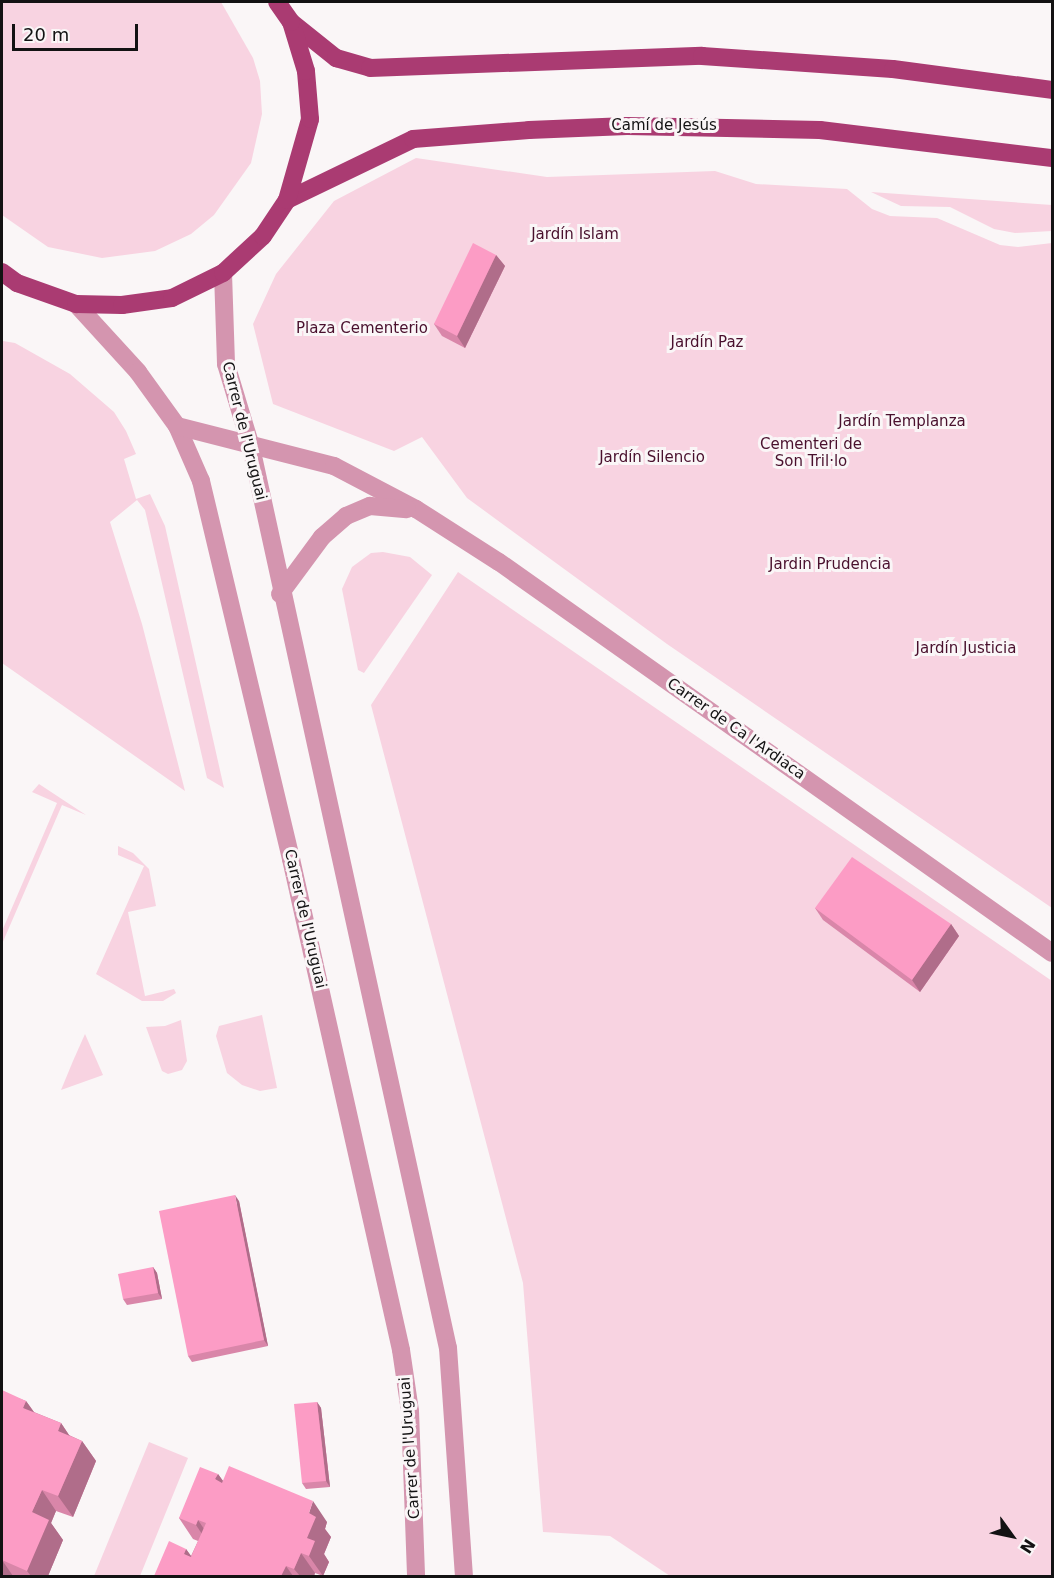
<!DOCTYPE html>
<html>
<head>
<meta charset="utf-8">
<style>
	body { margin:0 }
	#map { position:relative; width:1054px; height:1578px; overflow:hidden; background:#faf6f7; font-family:"DejaVu Sans",sans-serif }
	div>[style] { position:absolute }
	.green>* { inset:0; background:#f8d3e1 }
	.minor>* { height:18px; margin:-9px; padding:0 9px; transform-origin:9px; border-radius:9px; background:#d495af }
	.major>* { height:18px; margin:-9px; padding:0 9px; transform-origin:9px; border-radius:9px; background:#aa3b72 }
	.wall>* { inset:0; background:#d986a9 }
	.shaded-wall>* { inset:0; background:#b06d8a }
	.building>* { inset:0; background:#fc9cc5 }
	span { translate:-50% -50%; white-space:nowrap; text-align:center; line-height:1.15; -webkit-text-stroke:6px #faf6f7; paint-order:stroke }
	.street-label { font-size:15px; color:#131213 }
	.park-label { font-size:15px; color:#49102d }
	.frame { position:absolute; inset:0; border:3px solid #131213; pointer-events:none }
	.north { position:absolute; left:982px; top:1506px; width:60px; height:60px; -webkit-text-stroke:4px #faf6f7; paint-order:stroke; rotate:123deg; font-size:16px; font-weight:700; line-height:24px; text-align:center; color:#131213 }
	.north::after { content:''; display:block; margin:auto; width:21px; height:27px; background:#131213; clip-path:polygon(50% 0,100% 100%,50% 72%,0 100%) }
	.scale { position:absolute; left:12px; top:24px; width:126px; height:27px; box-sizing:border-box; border:3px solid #131213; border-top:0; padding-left:8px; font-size:18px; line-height:21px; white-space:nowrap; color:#131213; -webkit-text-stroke:4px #faf6f7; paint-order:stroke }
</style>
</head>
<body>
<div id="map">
	<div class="green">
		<div style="clip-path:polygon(2px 2px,221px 2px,253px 58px,260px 81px,262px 114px,251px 163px,214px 215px,191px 234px,155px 251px,102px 258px,48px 247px,2px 215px)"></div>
		<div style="clip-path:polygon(416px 158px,547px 177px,715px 171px,756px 184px,847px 189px,872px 209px,890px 216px,937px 218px,1000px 245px,1018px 247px,1052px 243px,1052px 908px,667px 644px,467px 498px,422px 437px,394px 451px,273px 404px,253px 324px,276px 274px,334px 201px)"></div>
		<div style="clip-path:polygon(871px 192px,1052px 205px,1052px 231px,1015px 233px,994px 229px,950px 207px,901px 206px)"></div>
		<div style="clip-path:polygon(3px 341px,15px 343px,70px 374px,114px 412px,126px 431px,136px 454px,124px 459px,136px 499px,150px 494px,165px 526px,224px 788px,207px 778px,145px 510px,137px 500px,110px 522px,142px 624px,185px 791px,2px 663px)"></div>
		<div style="clip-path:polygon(383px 552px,410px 557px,432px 575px,364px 673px,358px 670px,342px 589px,352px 567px,371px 553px)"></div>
		<div style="clip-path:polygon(458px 572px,1052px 981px,1052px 1576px,670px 1576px,610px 1536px,543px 1532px,523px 1283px,371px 705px)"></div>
		<div style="clip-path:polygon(39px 784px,86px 815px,62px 805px,2px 944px,2px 931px,57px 803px,32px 792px)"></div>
		<div style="clip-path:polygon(118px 846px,133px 853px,149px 869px,156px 906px,128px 912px,145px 996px,174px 989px,176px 993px,163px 1001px,142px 1001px,96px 974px,144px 866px,118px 855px)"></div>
		<div style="clip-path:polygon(262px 1015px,277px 1088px,260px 1091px,242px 1085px,227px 1073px,216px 1036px,219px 1026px)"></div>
		<div style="clip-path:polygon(181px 1020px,187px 1061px,182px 1070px,168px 1074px,162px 1071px,146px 1027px,165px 1026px)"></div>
		<div style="clip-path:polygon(85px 1034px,103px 1075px,61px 1090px,73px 1061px)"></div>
		<div style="clip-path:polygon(149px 1442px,188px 1458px,140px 1576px,94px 1576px)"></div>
	</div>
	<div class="minor">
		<div style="left:223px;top:273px;width:91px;rotate:88.1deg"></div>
		<div style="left:226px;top:364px;width:87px;rotate:73.2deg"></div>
		<div style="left:251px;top:447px;width:922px;rotate:77.67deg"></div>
		<div style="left:448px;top:1348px;width:229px;rotate:86deg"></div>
		<div style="left:76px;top:304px;width:92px;rotate:47.6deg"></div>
		<div style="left:138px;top:372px;width:67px;rotate:54.2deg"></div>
		<div style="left:177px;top:426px;width:60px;rotate:66.4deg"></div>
		<div style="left:201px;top:481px;width:389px;rotate:76.6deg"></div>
		<div style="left:291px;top:859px;width:503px;rotate:77.37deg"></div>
		<div style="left:401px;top:1350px;width:62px;rotate:81.6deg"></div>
		<div style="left:410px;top:1411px;width:165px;rotate:87.9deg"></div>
		<div style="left:177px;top:426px;width:162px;rotate:14.3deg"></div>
		<div style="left:334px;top:466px;width:93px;rotate:27.7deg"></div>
		<div style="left:416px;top:509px;width:98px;rotate:32.6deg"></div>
		<div style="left:499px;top:562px;width:677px;rotate:35.26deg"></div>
		<div style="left:280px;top:594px;width:71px;rotate:-53.6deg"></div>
		<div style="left:322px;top:537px;width:32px;rotate:-41deg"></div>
		<div style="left:346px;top:516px;width:26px;rotate:-23deg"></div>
		<div style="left:370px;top:506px;width:37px;rotate:5deg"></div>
	</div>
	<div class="major">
		<div style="left:291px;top:22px;width:58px;rotate:38.7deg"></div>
		<div style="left:336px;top:58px;width:35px;rotate:16deg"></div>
		<div style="left:370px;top:68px;width:332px;rotate:-2.1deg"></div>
		<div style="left:702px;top:56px;width:191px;rotate:3.9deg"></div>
		<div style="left:893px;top:69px;width:160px;rotate:7.5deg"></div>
		<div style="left:287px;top:200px;width:140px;rotate:-25.8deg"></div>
		<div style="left:413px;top:139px;width:116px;rotate:-4.4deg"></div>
		<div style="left:529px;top:130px;width:98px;rotate:-2.3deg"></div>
		<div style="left:627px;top:126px;width:193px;rotate:1.2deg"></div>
		<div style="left:820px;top:130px;width:234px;rotate:6.9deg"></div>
		<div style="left:2px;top:272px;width:19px;rotate:36deg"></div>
		<div style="left:17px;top:283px;width:63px;rotate:19.6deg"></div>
		<div style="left:76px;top:304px;width:46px;rotate:1.2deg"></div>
		<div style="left:122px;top:305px;width:50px;rotate:-8deg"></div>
		<div style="left:172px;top:298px;width:57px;rotate:-26.1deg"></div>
		<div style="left:223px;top:273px;width:54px;rotate:-42.8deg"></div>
		<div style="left:263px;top:236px;width:43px;rotate:-56.3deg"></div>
		<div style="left:287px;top:200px;width:84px;rotate:-74.1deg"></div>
		<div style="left:310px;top:119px;width:48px;rotate:-94.8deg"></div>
		<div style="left:306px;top:71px;width:51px;rotate:-107deg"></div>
		<div style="left:291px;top:22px;width:24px;rotate:-125deg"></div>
	</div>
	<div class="wall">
		<div style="clip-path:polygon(496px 255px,505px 266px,465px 348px,442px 336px,434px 324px)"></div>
		<div style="clip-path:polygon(815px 908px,951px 924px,959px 936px,920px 992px,823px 920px)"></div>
		<div style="clip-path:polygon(239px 1201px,268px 1346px,192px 1362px,188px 1356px)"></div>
		<div style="clip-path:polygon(153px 1267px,157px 1273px,162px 1299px,127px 1305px,123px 1299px)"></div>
		<div style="clip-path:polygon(2px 1392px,26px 1401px,34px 1412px,61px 1423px,69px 1435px,82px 1441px,96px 1461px,73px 1517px,56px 1511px,51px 1523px,63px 1540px,48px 1576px,2px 1576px)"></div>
		<div style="clip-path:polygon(317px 1402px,321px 1408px,330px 1487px,306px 1489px,302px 1483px)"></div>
		<div style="clip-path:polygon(218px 1474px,223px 1481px,327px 1522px,325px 1529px,331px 1537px,324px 1554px,329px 1562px,323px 1576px,315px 1573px,314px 1576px,154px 1576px,186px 1549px,191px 1556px,198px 1541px,193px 1539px,179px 1518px)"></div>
	</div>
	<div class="shaded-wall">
		<div style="clip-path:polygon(496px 255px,505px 266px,465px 348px,457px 336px)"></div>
		<div style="clip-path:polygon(951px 924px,959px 936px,920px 992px,912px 980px)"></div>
		<div style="clip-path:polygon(235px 1195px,239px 1201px,268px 1346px,264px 1340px)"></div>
		<div style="clip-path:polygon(153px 1267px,157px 1273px,162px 1299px,158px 1293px)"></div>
		<div style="clip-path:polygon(26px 1401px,41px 1422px,23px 1408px)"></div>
		<div style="clip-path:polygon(317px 1402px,321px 1408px,330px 1487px,326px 1481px)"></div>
		<div style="clip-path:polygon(61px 1423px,75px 1444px,58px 1431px)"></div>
		<div style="clip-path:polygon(82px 1441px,96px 1461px,73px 1517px,58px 1496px)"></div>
		<div style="clip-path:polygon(218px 1474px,233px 1495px,215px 1479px)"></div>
		<div style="clip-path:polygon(42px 1490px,56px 1511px,51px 1523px,63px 1540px,48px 1576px,31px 1576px,27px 1571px,32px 1512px)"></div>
		<div style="clip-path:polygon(313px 1501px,327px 1522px,325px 1529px,331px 1537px,324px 1554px,329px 1562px,323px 1576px,309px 1556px,307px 1538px,309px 1513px)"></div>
		<div style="clip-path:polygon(198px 1520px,212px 1541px,210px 1546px,196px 1525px)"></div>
		<div style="clip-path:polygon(186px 1549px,201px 1570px,184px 1554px)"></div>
		<div style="clip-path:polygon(301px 1553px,315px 1573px,314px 1576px,300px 1576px,294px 1569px)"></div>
		<div style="clip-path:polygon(2px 1560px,13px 1576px,2px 1576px)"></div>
		<div style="clip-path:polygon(286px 1566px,293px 1576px,281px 1576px)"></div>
	</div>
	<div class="building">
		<div style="clip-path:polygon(473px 243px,496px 255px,457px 336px,434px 324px)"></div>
		<div style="clip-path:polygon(852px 857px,951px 924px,912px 980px,815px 908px)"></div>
		<div style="clip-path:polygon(235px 1195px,264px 1340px,188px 1356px,159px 1211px)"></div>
		<div style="clip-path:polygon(153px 1267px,158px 1293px,123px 1299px,118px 1274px)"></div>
		<div style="clip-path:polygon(2px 1390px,26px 1401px,23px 1408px,61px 1423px,58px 1431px,82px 1441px,58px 1496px,42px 1490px,32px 1512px,49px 1520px,27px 1571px,2px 1560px)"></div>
		<div style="clip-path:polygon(317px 1402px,326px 1481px,302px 1483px,294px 1404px)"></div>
		<div style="clip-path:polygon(229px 1466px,313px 1501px,309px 1513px,316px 1517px,307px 1538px,315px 1541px,309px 1556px,301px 1553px,294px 1569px,286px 1566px,281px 1576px,154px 1576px,169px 1541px,186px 1549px,184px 1554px,191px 1557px,206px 1523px,198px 1520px,196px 1525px,179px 1518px,200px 1467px,218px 1474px,215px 1479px,222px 1483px)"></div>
	</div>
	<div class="street-label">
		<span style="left:664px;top:126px">Camí de Jesús</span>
		<span style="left:244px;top:431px;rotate:76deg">Carrer de l'Uruguai</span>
		<span style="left:736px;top:729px;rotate:35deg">Carrer de Ca l'Ardiaca</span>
		<span style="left:305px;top:919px;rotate:77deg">Carrer de l'Uruguai</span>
		<span style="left:410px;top:1448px;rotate:-94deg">Carrer de l'Uruguai</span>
	</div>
	<div class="park-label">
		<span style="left:575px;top:235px">Jardín Islam</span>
		<span style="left:362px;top:329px">Plaza Cementerio</span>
		<span style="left:707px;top:343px">Jardín Paz</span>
		<span style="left:902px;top:422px">Jardín Templanza</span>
		<span style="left:811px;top:453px">Cementeri de<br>Son Tril·lo</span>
		<span style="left:652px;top:458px">Jardín Silencio</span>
		<span style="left:830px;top:565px">Jardin Prudencia</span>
		<span style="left:966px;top:649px">Jardín Justicia</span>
	</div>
	<div class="frame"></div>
	<div class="north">N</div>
	<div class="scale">20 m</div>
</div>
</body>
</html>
